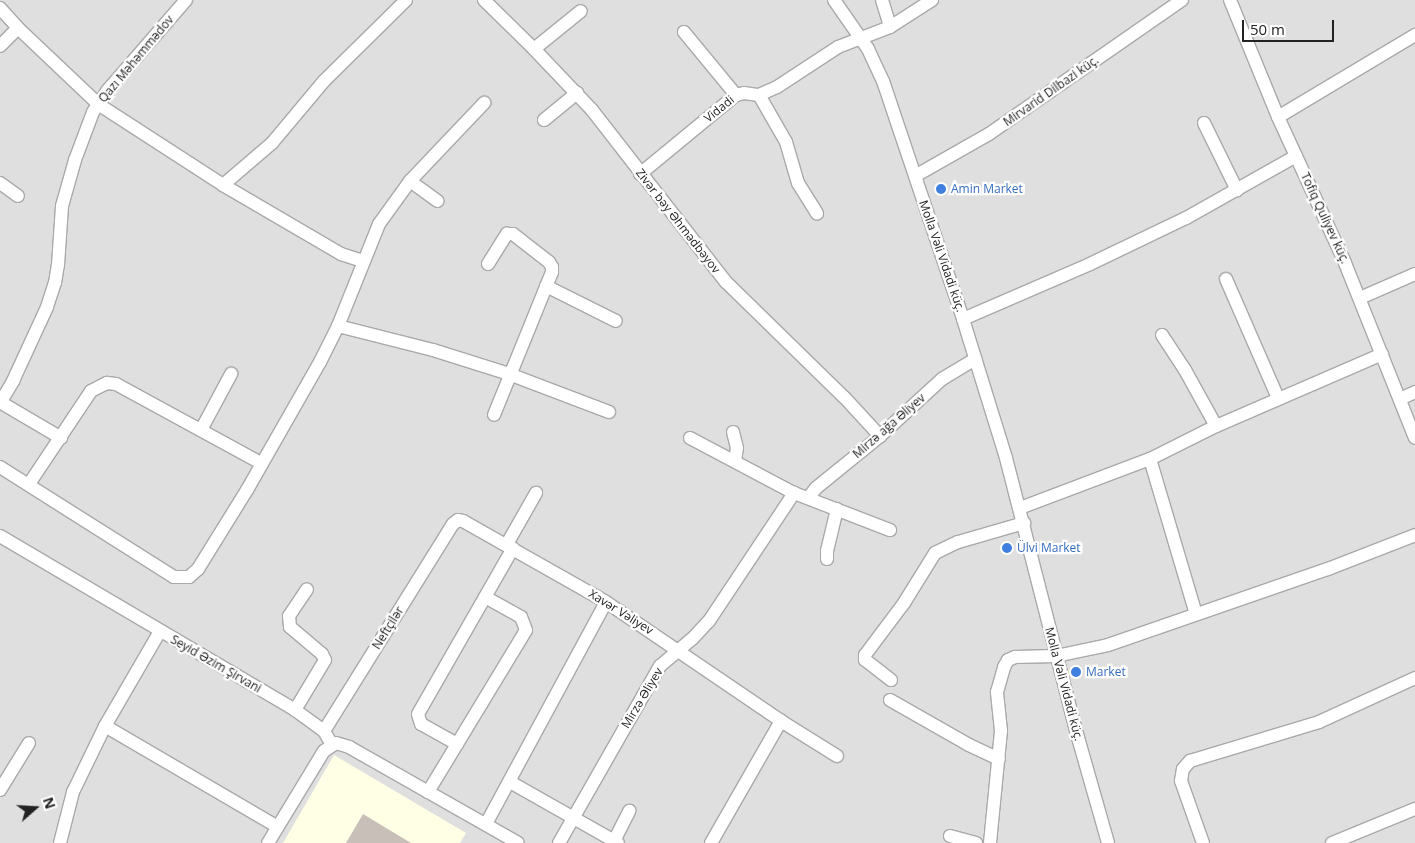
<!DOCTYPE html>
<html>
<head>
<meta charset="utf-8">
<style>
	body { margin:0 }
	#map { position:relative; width:1415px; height:843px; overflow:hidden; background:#f2efe9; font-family:"Open Sans",sans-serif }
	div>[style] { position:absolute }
	.residential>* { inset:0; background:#e0dfdf }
	.education>* { inset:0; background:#ffffe5 }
	.building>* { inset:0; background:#c7bfb8 }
	.roads { filter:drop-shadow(1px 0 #a9a9a9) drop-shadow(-1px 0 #a9a9a9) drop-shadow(0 1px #a9a9a9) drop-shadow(0 -1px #a9a9a9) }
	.minor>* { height:12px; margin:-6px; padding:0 6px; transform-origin:6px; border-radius:6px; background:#fff }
	.dots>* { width:14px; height:14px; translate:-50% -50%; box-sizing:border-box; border:2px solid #fff; border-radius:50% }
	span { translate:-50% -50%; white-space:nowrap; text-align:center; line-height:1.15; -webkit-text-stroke:4.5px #fff; paint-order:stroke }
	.street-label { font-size:12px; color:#222 }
	.shop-label { font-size:12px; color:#366cbe }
	.left { translate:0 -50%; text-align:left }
	.north { position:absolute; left:10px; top:783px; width:50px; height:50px; -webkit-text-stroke:4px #fff; paint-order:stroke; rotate:71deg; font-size:14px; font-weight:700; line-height:20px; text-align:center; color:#222 }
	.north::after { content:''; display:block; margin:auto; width:18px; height:22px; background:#222; clip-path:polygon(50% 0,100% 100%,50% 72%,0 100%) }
	.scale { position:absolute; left:1242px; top:20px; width:92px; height:22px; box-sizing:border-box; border:2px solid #222; border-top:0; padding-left:6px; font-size:15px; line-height:18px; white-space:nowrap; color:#222; -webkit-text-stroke:4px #fff; paint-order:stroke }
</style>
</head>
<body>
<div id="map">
	<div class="residential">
		<div style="clip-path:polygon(0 0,1415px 0,1415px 843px,0 843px)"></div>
	</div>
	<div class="education">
		<div style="clip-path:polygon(334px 755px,466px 833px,460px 843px,283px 843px)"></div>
	</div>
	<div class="building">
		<div style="clip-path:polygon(363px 814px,411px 843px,346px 843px)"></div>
	</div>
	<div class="roads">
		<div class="minor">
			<div style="left:484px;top:0;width:70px;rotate:44.4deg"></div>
			<div style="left:534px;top:49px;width:84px;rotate:46.4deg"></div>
			<div style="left:592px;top:110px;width:218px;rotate:52.1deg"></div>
			<div style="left:726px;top:282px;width:166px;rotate:44.3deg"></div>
			<div style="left:845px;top:398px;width:52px;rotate:47.4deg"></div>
			<div style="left:834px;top:0;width:60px;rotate:55.2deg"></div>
			<div style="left:868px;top:49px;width:35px;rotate:65deg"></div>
			<div style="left:883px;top:81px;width:251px;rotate:71.4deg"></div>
			<div style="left:963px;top:319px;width:145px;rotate:72.8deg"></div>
			<div style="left:1006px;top:458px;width:285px;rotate:75.6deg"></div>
			<div style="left:1077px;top:734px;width:113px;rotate:74.1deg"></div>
			<div style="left:882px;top:0;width:28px;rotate:73deg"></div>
			<div style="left:1230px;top:0;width:126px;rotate:67.7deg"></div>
			<div style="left:1278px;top:117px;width:161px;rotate:65.3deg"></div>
			<div style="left:1345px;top:263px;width:188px;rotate:68.2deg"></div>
			<div style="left:0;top:8px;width:27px;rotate:48deg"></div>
			<div style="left:18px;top:28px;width:110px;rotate:43.5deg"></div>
			<div style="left:98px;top:104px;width:149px;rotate:32.9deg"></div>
			<div style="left:223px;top:185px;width:137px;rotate:30.3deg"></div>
			<div style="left:341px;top:254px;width:22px;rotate:18deg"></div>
			<div style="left:684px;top:32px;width:82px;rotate:50.5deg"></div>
			<div style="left:0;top:46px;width:25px;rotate:-45deg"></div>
			<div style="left:534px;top:49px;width:60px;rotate:-39deg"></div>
			<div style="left:759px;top:95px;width:54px;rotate:60.1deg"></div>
			<div style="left:786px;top:142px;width:43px;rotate:73.7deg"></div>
			<div style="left:798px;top:183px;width:36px;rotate:58deg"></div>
			<div style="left:1278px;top:117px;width:160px;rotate:-30.9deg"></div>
			<div style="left:544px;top:120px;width:43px;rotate:-39.3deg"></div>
			<div style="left:1204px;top:123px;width:75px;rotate:63.8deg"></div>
			<div style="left:640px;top:174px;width:124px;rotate:-39.5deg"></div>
			<div style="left:736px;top:95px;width:8px;rotate:-14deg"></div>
			<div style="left:744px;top:93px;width:15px;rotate:8deg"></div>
			<div style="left:759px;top:95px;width:20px;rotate:-24deg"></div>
			<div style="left:777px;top:87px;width:73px;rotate:-33.3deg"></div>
			<div style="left:838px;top:47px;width:56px;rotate:-21deg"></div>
			<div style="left:890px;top:27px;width:50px;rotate:-32.7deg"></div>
			<div style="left:915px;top:176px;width:85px;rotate:-29.6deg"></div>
			<div style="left:989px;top:134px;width:235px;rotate:-34.8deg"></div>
			<div style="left:410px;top:181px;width:34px;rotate:36deg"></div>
			<div style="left:0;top:183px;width:22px;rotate:36deg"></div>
			<div style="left:223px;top:185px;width:65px;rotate:-40.6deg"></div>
			<div style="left:272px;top:143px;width:81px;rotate:-50deg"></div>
			<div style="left:324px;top:81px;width:115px;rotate:-44.6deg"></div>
			<div style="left:488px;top:264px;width:36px;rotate:-58deg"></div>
			<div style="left:507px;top:234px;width:6px"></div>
			<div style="left:513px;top:234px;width:46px;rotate:37.9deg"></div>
			<div style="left:549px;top:262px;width:6px;rotate:59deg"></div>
			<div style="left:552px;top:267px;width:5px;rotate:90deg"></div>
			<div style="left:552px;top:272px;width:154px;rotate:112.1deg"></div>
			<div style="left:1226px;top:279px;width:130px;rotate:66.4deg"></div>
			<div style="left:546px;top:286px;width:78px;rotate:26.6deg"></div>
			<div style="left:1360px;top:298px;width:60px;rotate:-23.6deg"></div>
			<div style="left:963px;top:319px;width:138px;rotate:-23.4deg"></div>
			<div style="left:1090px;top:264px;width:106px;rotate:-25.6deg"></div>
			<div style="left:1186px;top:218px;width:126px;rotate:-29.4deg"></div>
			<div style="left:338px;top:326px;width:98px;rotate:14.2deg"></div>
			<div style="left:433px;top:350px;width:80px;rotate:17.5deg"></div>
			<div style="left:509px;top:374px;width:107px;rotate:20.8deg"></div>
			<div style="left:1162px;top:335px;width:42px;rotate:56.7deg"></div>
			<div style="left:1185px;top:370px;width:64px;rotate:61deg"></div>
			<div style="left:1400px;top:399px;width:17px;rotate:-25deg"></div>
			<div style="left:0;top:402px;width:71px;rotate:30.5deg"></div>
			<div style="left:0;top:403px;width:26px;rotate:-59deg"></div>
			<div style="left:13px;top:381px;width:81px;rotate:-65.3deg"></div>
			<div style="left:47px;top:307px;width:25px;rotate:-72deg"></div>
			<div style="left:55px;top:283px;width:18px;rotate:-81deg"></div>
			<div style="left:58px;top:265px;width:59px;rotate:-86.1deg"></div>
			<div style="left:62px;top:206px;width:48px;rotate:-74.2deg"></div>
			<div style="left:75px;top:160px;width:51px;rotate:-69.4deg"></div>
			<div style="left:93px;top:112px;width:27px;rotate:-56deg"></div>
			<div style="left:108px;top:90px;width:119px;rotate:-49.1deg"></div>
			<div style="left:201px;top:430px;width:64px;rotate:-61.8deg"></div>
			<div style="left:733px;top:432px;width:16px;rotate:76deg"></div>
			<div style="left:737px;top:448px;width:12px;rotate:99deg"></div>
			<div style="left:690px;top:438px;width:118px;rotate:27.9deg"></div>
			<div style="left:794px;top:493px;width:103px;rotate:21.1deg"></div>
			<div style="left:1150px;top:459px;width:162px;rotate:73.5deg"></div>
			<div style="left:0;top:467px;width:206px;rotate:32.3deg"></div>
			<div style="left:174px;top:577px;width:15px"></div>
			<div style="left:189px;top:577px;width:12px;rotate:-42deg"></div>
			<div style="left:198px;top:569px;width:93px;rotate:-58.2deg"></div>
			<div style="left:247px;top:490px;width:147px;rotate:-60.3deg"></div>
			<div style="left:320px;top:362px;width:40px;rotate:-63.4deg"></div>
			<div style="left:338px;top:326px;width:110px;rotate:-68.1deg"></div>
			<div style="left:379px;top:224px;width:53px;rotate:-54.2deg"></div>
			<div style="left:410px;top:181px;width:108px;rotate:-46.5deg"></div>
			<div style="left:29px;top:484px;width:112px;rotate:-56.3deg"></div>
			<div style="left:91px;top:391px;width:18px;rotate:-27deg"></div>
			<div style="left:107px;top:383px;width:9px;rotate:6deg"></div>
			<div style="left:116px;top:384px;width:165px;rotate:28.6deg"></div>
			<div style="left:808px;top:498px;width:13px;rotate:-51deg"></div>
			<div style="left:816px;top:488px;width:82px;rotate:-39.1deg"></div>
			<div style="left:880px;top:436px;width:84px;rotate:-42.6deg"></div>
			<div style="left:942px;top:379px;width:39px;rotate:-31deg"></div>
			<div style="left:1020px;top:508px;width:139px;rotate:-20.7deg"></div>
			<div style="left:1150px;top:459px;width:74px;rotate:-26.6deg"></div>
			<div style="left:1216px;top:426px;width:181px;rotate:-23.4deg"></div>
			<div style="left:0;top:536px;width:342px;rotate:30.5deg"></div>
			<div style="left:295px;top:710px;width:36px;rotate:36deg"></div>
			<div style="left:324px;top:731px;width:16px;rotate:60deg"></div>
			<div style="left:507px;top:544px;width:59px;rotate:-60.4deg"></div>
			<div style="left:827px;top:559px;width:8px;rotate:-90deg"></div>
			<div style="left:827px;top:551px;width:43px;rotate:-76.6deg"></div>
			<div style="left:891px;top:680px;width:33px;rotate:-142deg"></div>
			<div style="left:865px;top:660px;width:5px;rotate:-90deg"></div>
			<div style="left:865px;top:655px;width:65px;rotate:-53.1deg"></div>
			<div style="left:904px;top:603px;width:59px;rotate:-58.2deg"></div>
			<div style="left:935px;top:553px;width:25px;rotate:-26deg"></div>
			<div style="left:958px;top:542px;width:69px;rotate:-16.1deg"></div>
			<div style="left:890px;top:700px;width:91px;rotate:29.7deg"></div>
			<div style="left:969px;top:745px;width:33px;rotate:25deg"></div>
			<div style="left:295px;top:710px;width:58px;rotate:-59deg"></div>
			<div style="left:325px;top:660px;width:7px;rotate:-117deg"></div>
			<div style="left:322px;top:654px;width:42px;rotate:-139.8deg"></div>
			<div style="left:290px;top:627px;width:11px;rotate:-95deg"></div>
			<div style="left:289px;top:616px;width:32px;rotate:-56deg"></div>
			<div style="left:105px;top:726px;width:200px;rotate:30.3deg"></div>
			<div style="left:324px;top:731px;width:244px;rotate:-58.1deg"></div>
			<div style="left:453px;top:524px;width:6px;rotate:-39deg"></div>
			<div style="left:458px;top:520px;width:5px;rotate:11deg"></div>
			<div style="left:463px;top:521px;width:164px;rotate:29.5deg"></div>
			<div style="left:606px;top:602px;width:212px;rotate:34.2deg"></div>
			<div style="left:781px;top:721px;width:66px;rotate:32deg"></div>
			<div style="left:457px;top:744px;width:41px;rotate:-150.9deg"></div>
			<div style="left:421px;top:724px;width:10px;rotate:-107deg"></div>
			<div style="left:418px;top:714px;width:191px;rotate:-60.2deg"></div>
			<div style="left:510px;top:782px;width:124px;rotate:29.5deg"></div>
			<div style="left:0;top:790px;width:55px;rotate:-58.3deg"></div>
			<div style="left:428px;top:792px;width:189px;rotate:-58.8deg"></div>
			<div style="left:526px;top:630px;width:14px;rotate:-111deg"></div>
			<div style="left:521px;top:617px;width:41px;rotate:-150.9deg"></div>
			<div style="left:486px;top:824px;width:252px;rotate:-61.6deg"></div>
			<div style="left:950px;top:836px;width:27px;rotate:15deg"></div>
			<div style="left:614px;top:841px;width:34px;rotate:-63deg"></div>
			<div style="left:60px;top:843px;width:53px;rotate:-75.7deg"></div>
			<div style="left:73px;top:792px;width:73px;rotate:-64.1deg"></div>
			<div style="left:105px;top:726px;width:110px;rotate:-59.9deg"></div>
			<div style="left:268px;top:843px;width:108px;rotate:-58.7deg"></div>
			<div style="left:324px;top:751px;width:14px;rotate:-34deg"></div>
			<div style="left:336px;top:743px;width:14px;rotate:17deg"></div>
			<div style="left:349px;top:747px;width:194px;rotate:29.6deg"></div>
			<div style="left:559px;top:843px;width:204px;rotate:-60.3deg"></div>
			<div style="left:660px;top:666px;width:43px;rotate:-40.3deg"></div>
			<div style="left:693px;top:638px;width:23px;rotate:-47deg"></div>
			<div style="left:709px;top:621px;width:154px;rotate:-56.4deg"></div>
			<div style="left:711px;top:843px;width:141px;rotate:-60.2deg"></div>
			<div style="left:990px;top:843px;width:113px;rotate:-84.4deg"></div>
			<div style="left:1001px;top:731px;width:39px;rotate:-96deg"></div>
			<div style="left:997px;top:692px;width:26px;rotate:-74deg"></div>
			<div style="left:1004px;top:667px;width:8px;rotate:-60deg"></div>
			<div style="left:1008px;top:660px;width:8px;rotate:-23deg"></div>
			<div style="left:1015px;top:657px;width:41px;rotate:-1.4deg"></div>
			<div style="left:1056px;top:656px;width:53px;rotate:-11.9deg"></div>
			<div style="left:1108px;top:645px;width:233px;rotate:-19.1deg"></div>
			<div style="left:1328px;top:569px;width:93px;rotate:-21.3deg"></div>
			<div style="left:1203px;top:843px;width:66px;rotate:-109.5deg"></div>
			<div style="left:1181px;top:781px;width:12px;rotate:-81deg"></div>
			<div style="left:1183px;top:769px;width:11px;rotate:-49deg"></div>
			<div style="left:1190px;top:761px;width:135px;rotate:-16.8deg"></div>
			<div style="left:1319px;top:722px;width:106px;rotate:-24.6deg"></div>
			<div style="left:1332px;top:843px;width:90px;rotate:-22.3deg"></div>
		</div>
	</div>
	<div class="dots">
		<div style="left:941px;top:189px;background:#3f7fe0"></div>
		<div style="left:1007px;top:548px;background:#3f7fe0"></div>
		<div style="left:1076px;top:672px;background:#3f7fe0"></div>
	</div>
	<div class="street-label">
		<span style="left:136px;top:59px;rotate:-50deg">Qazı Məhəmmədov</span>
		<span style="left:1051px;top:91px;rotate:-35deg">Mirvarid Dilbazi küç.</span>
		<span style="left:719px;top:109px;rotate:-39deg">Vidadi</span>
		<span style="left:1325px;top:218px;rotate:65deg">Tofiq Quliyev küç.</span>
		<span style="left:678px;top:221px;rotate:52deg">Zivər bəy Əhmədbəyov</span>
		<span style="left:942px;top:256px;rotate:71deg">Molla Vəli Vidadi küç.</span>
		<span style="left:889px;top:426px;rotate:-41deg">Mirzə ağa Əliyev</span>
		<span style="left:621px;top:612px;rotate:32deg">Xavər Vəliyev</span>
		<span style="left:388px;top:628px;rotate:-58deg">Neftçilər</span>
		<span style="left:216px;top:664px;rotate:30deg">Seyid Əzim Şirvani</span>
		<span style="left:1064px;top:684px;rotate:75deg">Molla Vəli Vidadi küç.</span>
		<span style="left:642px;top:698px;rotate:-59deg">Mirzə Əliyev</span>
	</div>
	<div class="shop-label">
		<span class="left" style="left:951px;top:189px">Amin Market</span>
		<span class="left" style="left:1017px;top:548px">Ülvi Market</span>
		<span class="left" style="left:1086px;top:672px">Market</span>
	</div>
	<div class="north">N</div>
	<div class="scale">50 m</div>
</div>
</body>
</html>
